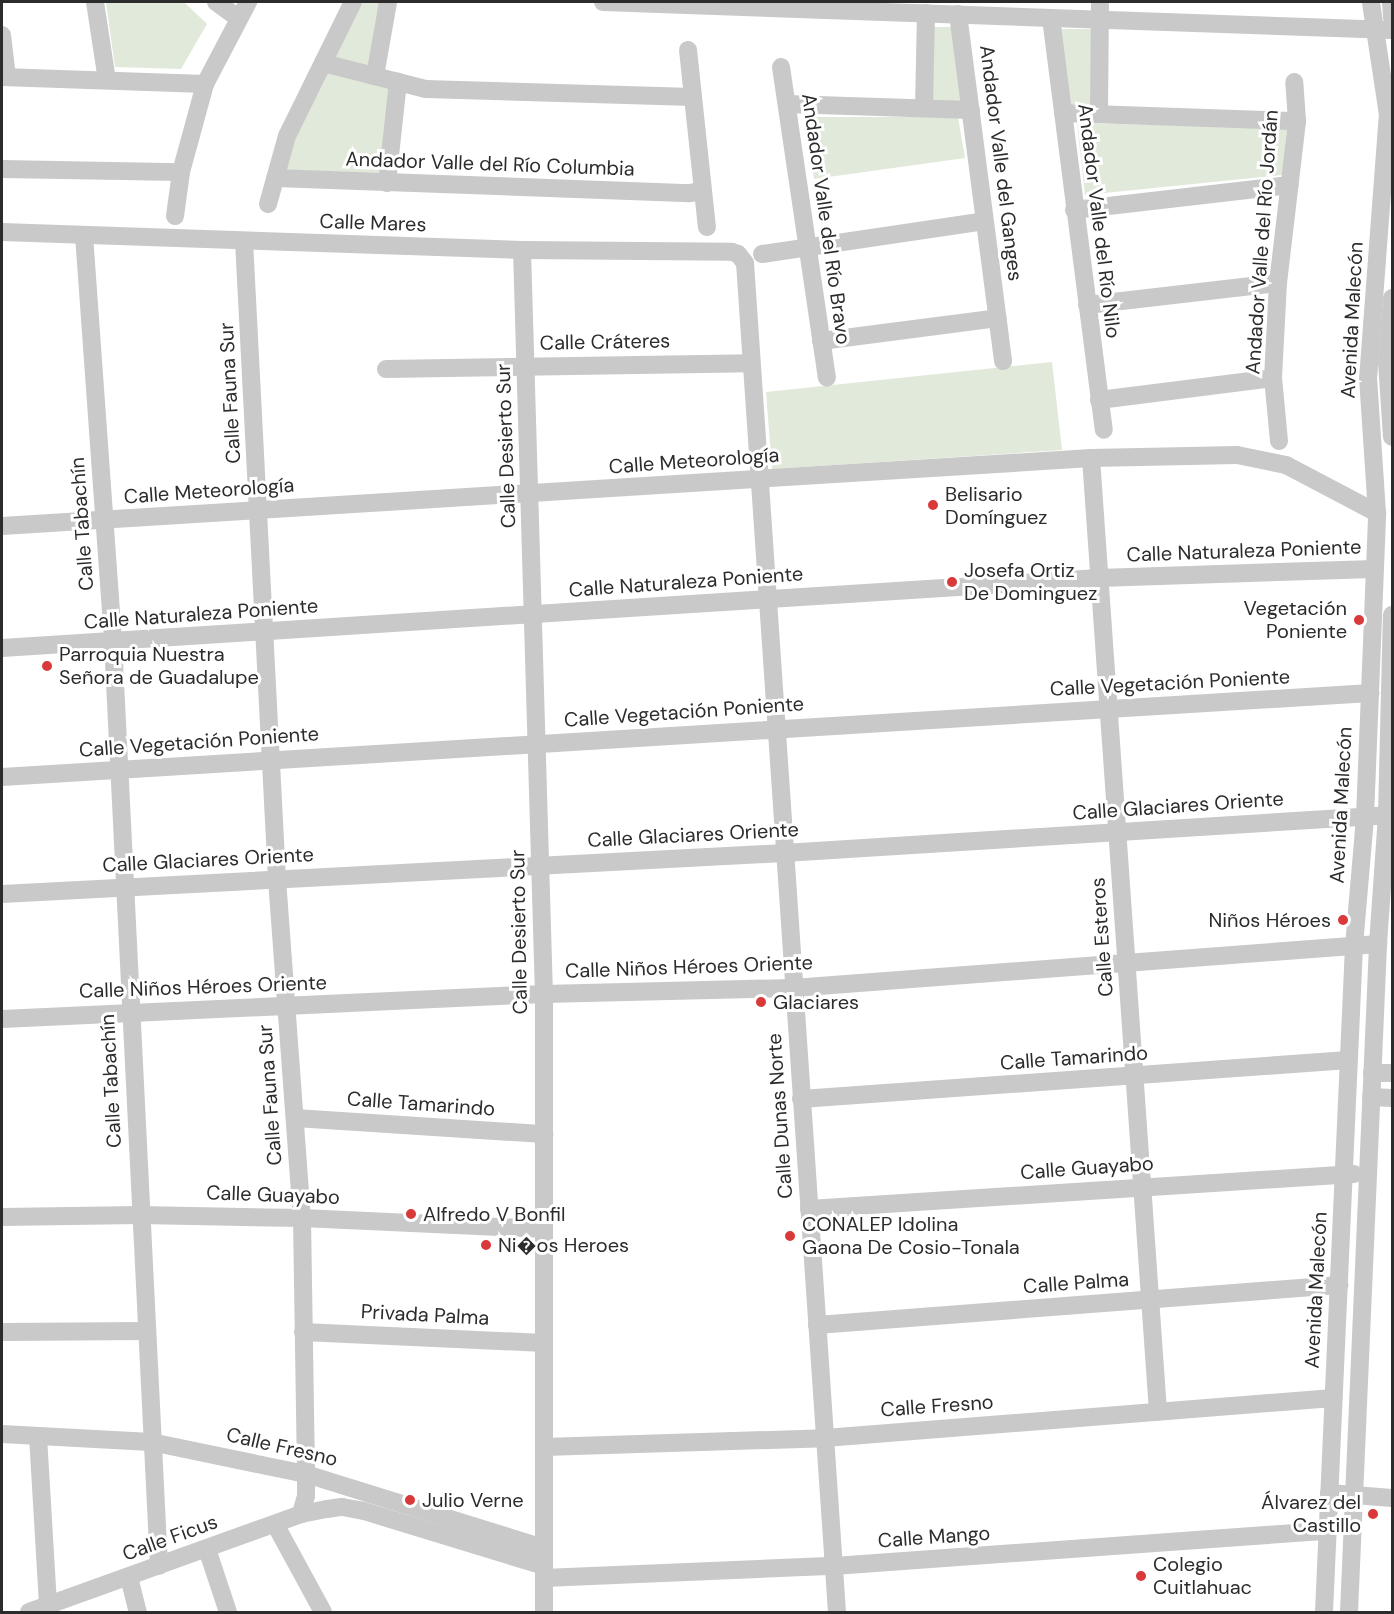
<!DOCTYPE html>
<html>
<head>
<meta charset="utf-8">
<style>
	body { margin:0 }
	#map { position:relative; width:1394px; height:1614px; overflow:hidden; background:#fff; font-family:"DM Sans",sans-serif }
	div>[style] { position:absolute }
	.green>* { inset:0; background:#e1e9db }
	.minor>* { height:18px; margin:-9px; padding:0 9px; transform-origin:9px; border-radius:9px; background:#c9c9c9 }
	.dots>* { width:16px; height:16px; translate:-50% -50%; box-sizing:border-box; border:3px solid #fff; border-radius:50% }
	span { translate:-50% -50%; white-space:nowrap; text-align:center; line-height:1.15; -webkit-text-stroke:6px #fff; paint-order:stroke }
	.street-label { font-size:20px; color:#2c2c2c }
	.poi-label { font-size:20px; color:#2c2c2c }
	.left { translate:0 -50%; text-align:left }
	.right { translate:-100% -50%; text-align:right }
	.frame { position:absolute; inset:0; border:3px solid #2c2c2c; pointer-events:none }
</style>
</head>
<body>
<div id="map">
	<div class="green">
		<div style="clip-path:polygon(106px 2px,184px 2px,207px 24px,181px 69px,115px 67px)"></div>
		<div style="clip-path:polygon(359px 2px,382px 2px,370px 68px,331px 58px)"></div>
		<div style="clip-path:polygon(933px 27px,954px 27px,963px 101px,932px 101px)"></div>
		<div style="clip-path:polygon(1061px 29px,1091px 29px,1092px 105px,1069px 104px)"></div>
		<div style="clip-path:polygon(325px 70px,390px 87px,383px 173px,285px 170px,291px 138px)"></div>
		<div style="clip-path:polygon(805px 117px,958px 117px,965px 158px,814px 179px)"></div>
		<div style="clip-path:polygon(1077px 123px,1287px 128px,1282px 175px,1085px 195px)"></div>
		<div style="clip-path:polygon(1052px 362px,1062px 450px,772px 469px,766px 392px)"></div>
	</div>
	<div class="minor">
		<div style="left:95px;top:2px;width:79px;rotate:81.3deg"></div>
		<div style="left:216px;top:2px;width:27px;rotate:36deg"></div>
		<div style="left:603px;top:2px;width:789px;rotate:2.03deg"></div>
		<div style="left:1391px;top:2px;width:16px;rotate:86deg"></div>
		<div style="left:958px;top:14px;width:350px;rotate:82.6deg"></div>
		<div style="left:1051px;top:18px;width:415px;rotate:82.7deg"></div>
		<div style="left:2px;top:35px;width:42px;rotate:83.2deg"></div>
		<div style="left:688px;top:50px;width:178px;rotate:83.9deg"></div>
		<div style="left:323px;top:63px;width:106px;rotate:14.2deg"></div>
		<div style="left:426px;top:89px;width:267px;rotate:1.7deg"></div>
		<div style="left:781px;top:67px;width:314px;rotate:81.6deg"></div>
		<div style="left:375px;top:76px;width:75px;rotate:-80deg"></div>
		<div style="left:2px;top:77px;width:203px;rotate:2deg"></div>
		<div style="left:787px;top:104px;width:184px;rotate:1.9deg"></div>
		<div style="left:924px;top:108px;width:95px;rotate:-88.8deg"></div>
		<div style="left:1063px;top:113px;width:234px;rotate:2deg"></div>
		<div style="left:1099px;top:113px;width:111px;rotate:-89.5deg"></div>
		<div style="left:2px;top:169px;width:179px;rotate:1deg"></div>
		<div style="left:275px;top:178px;width:415px;rotate:2.1deg"></div>
		<div style="left:690px;top:193px;width:13px;rotate:-9deg"></div>
		<div style="left:387px;top:183px;width:102px;rotate:-83.8deg"></div>
		<div style="left:268px;top:204px;width:71px;rotate:-74.4deg"></div>
		<div style="left:287px;top:136px;width:149px;rotate:-63.8deg"></div>
		<div style="left:1074px;top:210px;width:217px;rotate:-6.6deg"></div>
		<div style="left:175px;top:216px;width:44px;rotate:-82.2deg"></div>
		<div style="left:181px;top:172px;width:91px;rotate:-74.7deg"></div>
		<div style="left:205px;top:84px;width:93px;rotate:-62.3deg"></div>
		<div style="left:2px;top:232px;width:520px;rotate:1.98deg"></div>
		<div style="left:522px;top:250px;width:210px;rotate:0.5deg"></div>
		<div style="left:732px;top:252px;width:6px;rotate:18deg"></div>
		<div style="left:738px;top:254px;width:11px;rotate:52deg"></div>
		<div style="left:745px;top:263px;width:1352px;rotate:86.1deg"></div>
		<div style="left:84px;top:235px;width:408px;rotate:85.9deg"></div>
		<div style="left:113px;top:642px;width:925px;rotate:87.15deg"></div>
		<div style="left:244px;top:241px;width:639px;rotate:87.04deg"></div>
		<div style="left:277px;top:879px;width:340px;rotate:85.8deg"></div>
		<div style="left:302px;top:1218px;width:256px;rotate:89.1deg"></div>
		<div style="left:306px;top:1474px;width:22px;rotate:90deg"></div>
		<div style="left:306px;top:1496px;width:19px;rotate:106deg"></div>
		<div style="left:522px;top:250px;width:744px;rotate:88.31deg"></div>
		<div style="left:544px;top:994px;width:618px;rotate:90deg"></div>
		<div style="left:762px;top:254px;width:225px;rotate:-8.4deg"></div>
		<div style="left:1392px;top:298px;width:64px;rotate:94.5deg"></div>
		<div style="left:1387px;top:362px;width:75px;rotate:86.2deg"></div>
		<div style="left:1087px;top:305px;width:192px;rotate:-6.6deg"></div>
		<div style="left:821px;top:341px;width:178px;rotate:-7.4deg"></div>
		<div style="left:386px;top:369px;width:365px;rotate:-0.9deg"></div>
		<div style="left:1099px;top:400px;width:175px;rotate:-7.2deg"></div>
		<div style="left:1279px;top:441px;width:63px;rotate:-95.4deg"></div>
		<div style="left:1273px;top:378px;width:95px;rotate:-87deg"></div>
		<div style="left:1278px;top:283px;width:163px;rotate:-83.3deg"></div>
		<div style="left:1297px;top:121px;width:39px;rotate:-94deg"></div>
		<div style="left:1091px;top:458px;width:956px;rotate:85.98deg"></div>
		<div style="left:2px;top:526px;width:1091px;rotate:-3.57deg"></div>
		<div style="left:1091px;top:458px;width:146px;rotate:-1.2deg"></div>
		<div style="left:1237px;top:455px;width:50px;rotate:11.5deg"></div>
		<div style="left:1286px;top:465px;width:103px;rotate:27.8deg"></div>
		<div style="left:2px;top:648px;width:1099px;rotate:-3.65deg"></div>
		<div style="left:1099px;top:578px;width:275px;rotate:-1.9deg"></div>
		<div style="left:2px;top:777px;width:1371px;rotate:-3.51deg"></div>
		<div style="left:2px;top:894px;width:783px;rotate:-3deg"></div>
		<div style="left:784px;top:853px;width:609px;rotate:-3.58deg"></div>
		<div style="left:2px;top:1019px;width:543px;rotate:-2.64deg"></div>
		<div style="left:544px;top:994px;width:249px;rotate:-1.4deg"></div>
		<div style="left:793px;top:988px;width:587px;rotate:-4.3deg"></div>
		<div style="left:1372px;top:1073px;width:20px"></div>
		<div style="left:1371px;top:1097px;width:21px;rotate:3deg"></div>
		<div style="left:801px;top:1099px;width:549px;rotate:-4.07deg"></div>
		<div style="left:295px;top:1118px;width:250px;rotate:3.7deg"></div>
		<div style="left:809px;top:1209px;width:546px;rotate:-3.67deg"></div>
		<div style="left:2px;top:1217px;width:138px;rotate:-0.8deg"></div>
		<div style="left:140px;top:1215px;width:162px;rotate:1.1deg"></div>
		<div style="left:302px;top:1218px;width:242px;rotate:2.6deg"></div>
		<div style="left:817px;top:1325px;width:524px;rotate:-4.38deg"></div>
		<div style="left:2px;top:1332px;width:143px;rotate:-0.4deg"></div>
		<div style="left:303px;top:1332px;width:241px;rotate:2.6deg"></div>
		<div style="left:2px;top:1434px;width:149px;rotate:3.1deg"></div>
		<div style="left:151px;top:1442px;width:158px;rotate:11.7deg"></div>
		<div style="left:306px;top:1474px;width:249px;rotate:17.3deg"></div>
		<div style="left:38px;top:1436px;width:170px;rotate:86.6deg"></div>
		<div style="left:544px;top:1447px;width:281px;rotate:-1.8deg"></div>
		<div style="left:825px;top:1438px;width:510px;rotate:-4.5deg"></div>
		<div style="left:1329px;top:1493px;width:63px;rotate:4.5deg"></div>
		<div style="left:275px;top:1524px;width:100px;rotate:61.4deg"></div>
		<div style="left:207px;top:1549px;width:66px;rotate:71.6deg"></div>
		<div style="left:129px;top:1577px;width:36px;rotate:76deg"></div>
		<div style="left:544px;top:1578px;width:290px;rotate:-2.4deg"></div>
		<div style="left:834px;top:1566px;width:494px;rotate:-4.1deg"></div>
		<div style="left:29px;top:1612px;width:289px;rotate:-19.8deg"></div>
		<div style="left:301px;top:1514px;width:26px;rotate:-11deg"></div>
		<div style="left:327px;top:1509px;width:15px;rotate:-8deg"></div>
		<div style="left:342px;top:1507px;width:22px;rotate:10deg"></div>
		<div style="left:364px;top:1511px;width:188px;rotate:17deg"></div>
		<div style="left:1324px;top:1612px;width:667px;rotate:-87.42deg"></div>
		<div style="left:1354px;top:946px;width:129px;rotate:-85.1deg"></div>
		<div style="left:1365px;top:817px;width:304px;rotate:-87.7deg"></div>
		<div style="left:1377px;top:513px;width:134px;rotate:-93.8deg"></div>
		<div style="left:1368px;top:379px;width:265px;rotate:-85.7deg"></div>
		<div style="left:1388px;top:115px;width:114px;rotate:-98.6deg"></div>
		<div style="left:1349px;top:1612px;width:669px;rotate:-87.51deg"></div>
		<div style="left:1378px;top:944px;width:129px;rotate:-86deg"></div>
		<div style="left:1387px;top:815px;width:200px;rotate:-88.6deg"></div>
	</div>
	<div class="dots">
		<div style="left:933px;top:505px;background:#d93939"></div>
		<div style="left:952px;top:582px;background:#d93939"></div>
		<div style="left:1359px;top:620px;background:#d93939"></div>
		<div style="left:47px;top:666px;background:#d93939"></div>
		<div style="left:1343px;top:920px;background:#d93939"></div>
		<div style="left:761px;top:1002px;background:#d93939"></div>
		<div style="left:411px;top:1214px;background:#d93939"></div>
		<div style="left:790px;top:1236px;background:#d93939"></div>
		<div style="left:486px;top:1245px;background:#d93939"></div>
		<div style="left:410px;top:1500px;background:#d93939"></div>
		<div style="left:1373px;top:1514px;background:#d93939"></div>
		<div style="left:1141px;top:1576px;background:#d93939"></div>
	</div>
	<div class="street-label">
		<span style="left:1001px;top:163px;rotate:83deg">Andador Valle del Ganges</span>
		<span style="left:490px;top:164px;rotate:2deg">Andador Valle del Río Columbia</span>
		<span style="left:826px;top:219px;rotate:82deg">Andador Valle del Río Bravo</span>
		<span style="left:1099px;top:221px;rotate:83deg">Andador Valle del Río Nilo</span>
		<span style="left:373px;top:223px;rotate:2deg">Calle Mares</span>
		<span style="left:1262px;top:242px;rotate:-86deg">Andador Valle del Río Jordán</span>
		<span style="left:1352px;top:320px;rotate:-87deg">Avenida Malecón</span>
		<span style="left:605px;top:342px;rotate:-1deg">Calle Cráteres</span>
		<span style="left:230px;top:393px;rotate:-93deg">Calle Fauna Sur</span>
		<span style="left:506px;top:446px;rotate:-92deg">Calle Desierto Sur</span>
		<span style="left:694px;top:461px;rotate:-4deg">Calle Meteorología</span>
		<span style="left:209px;top:491px;rotate:-4deg">Calle Meteorología</span>
		<span style="left:82px;top:524px;rotate:-94deg">Calle Tabachín</span>
		<span style="left:1244px;top:551px;rotate:-2deg">Calle Naturaleza Poniente</span>
		<span style="left:686px;top:582px;rotate:-4deg">Calle Naturaleza Poniente</span>
		<span style="left:201px;top:614px;rotate:-4deg">Calle Naturaleza Poniente</span>
		<span style="left:1170px;top:683px;rotate:-3deg">Calle Vegetación Poniente</span>
		<span style="left:684px;top:712px;rotate:-4deg">Calle Vegetación Poniente</span>
		<span style="left:199px;top:742px;rotate:-4deg">Calle Vegetación Poniente</span>
		<span style="left:1341px;top:805px;rotate:-87deg">Avenida Malecón</span>
		<span style="left:1178px;top:806px;rotate:-4deg">Calle Glaciares Oriente</span>
		<span style="left:693px;top:835px;rotate:-3deg">Calle Glaciares Oriente</span>
		<span style="left:208px;top:860px;rotate:-3deg">Calle Glaciares Oriente</span>
		<span style="left:519px;top:932px;rotate:-91deg">Calle Desierto Sur</span>
		<span style="left:1102px;top:937px;rotate:-94deg">Calle Esteros</span>
		<span style="left:689px;top:967px;rotate:-2deg">Calle Niños Héroes Oriente</span>
		<span style="left:203px;top:987px;rotate:-2deg">Calle Niños Héroes Oriente</span>
		<span style="left:1074px;top:1058px;rotate:-4deg">Calle Tamarindo</span>
		<span style="left:111px;top:1081px;rotate:-93deg">Calle Tabachín</span>
		<span style="left:270px;top:1095px;rotate:-94deg">Calle Fauna Sur</span>
		<span style="left:421px;top:1104px;rotate:4deg">Calle Tamarindo</span>
		<span style="left:780px;top:1116px;rotate:-94deg">Calle Dunas Norte</span>
		<span style="left:1087px;top:1168px;rotate:-4deg">Calle Guayabo</span>
		<span style="left:273px;top:1195px;rotate:2deg">Calle Guayabo</span>
		<span style="left:1076px;top:1283px;rotate:-4deg">Calle Palma</span>
		<span style="left:1316px;top:1290px;rotate:-87deg">Avenida Malecón</span>
		<span style="left:425px;top:1315px;rotate:3deg">Privada Palma</span>
		<span style="left:937px;top:1406px;rotate:-4deg">Calle Fresno</span>
		<span style="left:282px;top:1447px;rotate:13deg">Calle Fresno</span>
		<span style="left:934px;top:1537px;rotate:-4deg">Calle Mango</span>
		<span style="left:170px;top:1538px;rotate:-20deg">Calle Ficus</span>
	</div>
	<div class="poi-label">
		<span class="left" style="left:945px;top:506px">Belisario<br>Domínguez</span>
		<span class="left" style="left:964px;top:582px">Josefa Ortiz<br>De Dominguez</span>
		<span class="right" style="left:1347px;top:620px">Vegetación<br>Poniente</span>
		<span class="left" style="left:59px;top:666px">Parroquia Nuestra<br>Señora de Guadalupe</span>
		<span class="right" style="left:1331px;top:920px">Niños Héroes</span>
		<span class="left" style="left:773px;top:1002px">Glaciares</span>
		<span class="left" style="left:423px;top:1214px">Alfredo V Bonfil</span>
		<span class="left" style="left:802px;top:1236px">CONALEP Idolina<br>Gaona De Cosio-Tonala</span>
		<span class="left" style="left:498px;top:1245px">Ni�os Heroes</span>
		<span class="left" style="left:422px;top:1500px">Julio Verne</span>
		<span class="right" style="left:1361px;top:1514px">Álvarez del<br>Castillo</span>
		<span class="left" style="left:1153px;top:1576px">Colegio<br>Cuitlahuac</span>
	</div>
	<div class="frame"></div>
</div>
</body>
</html>
